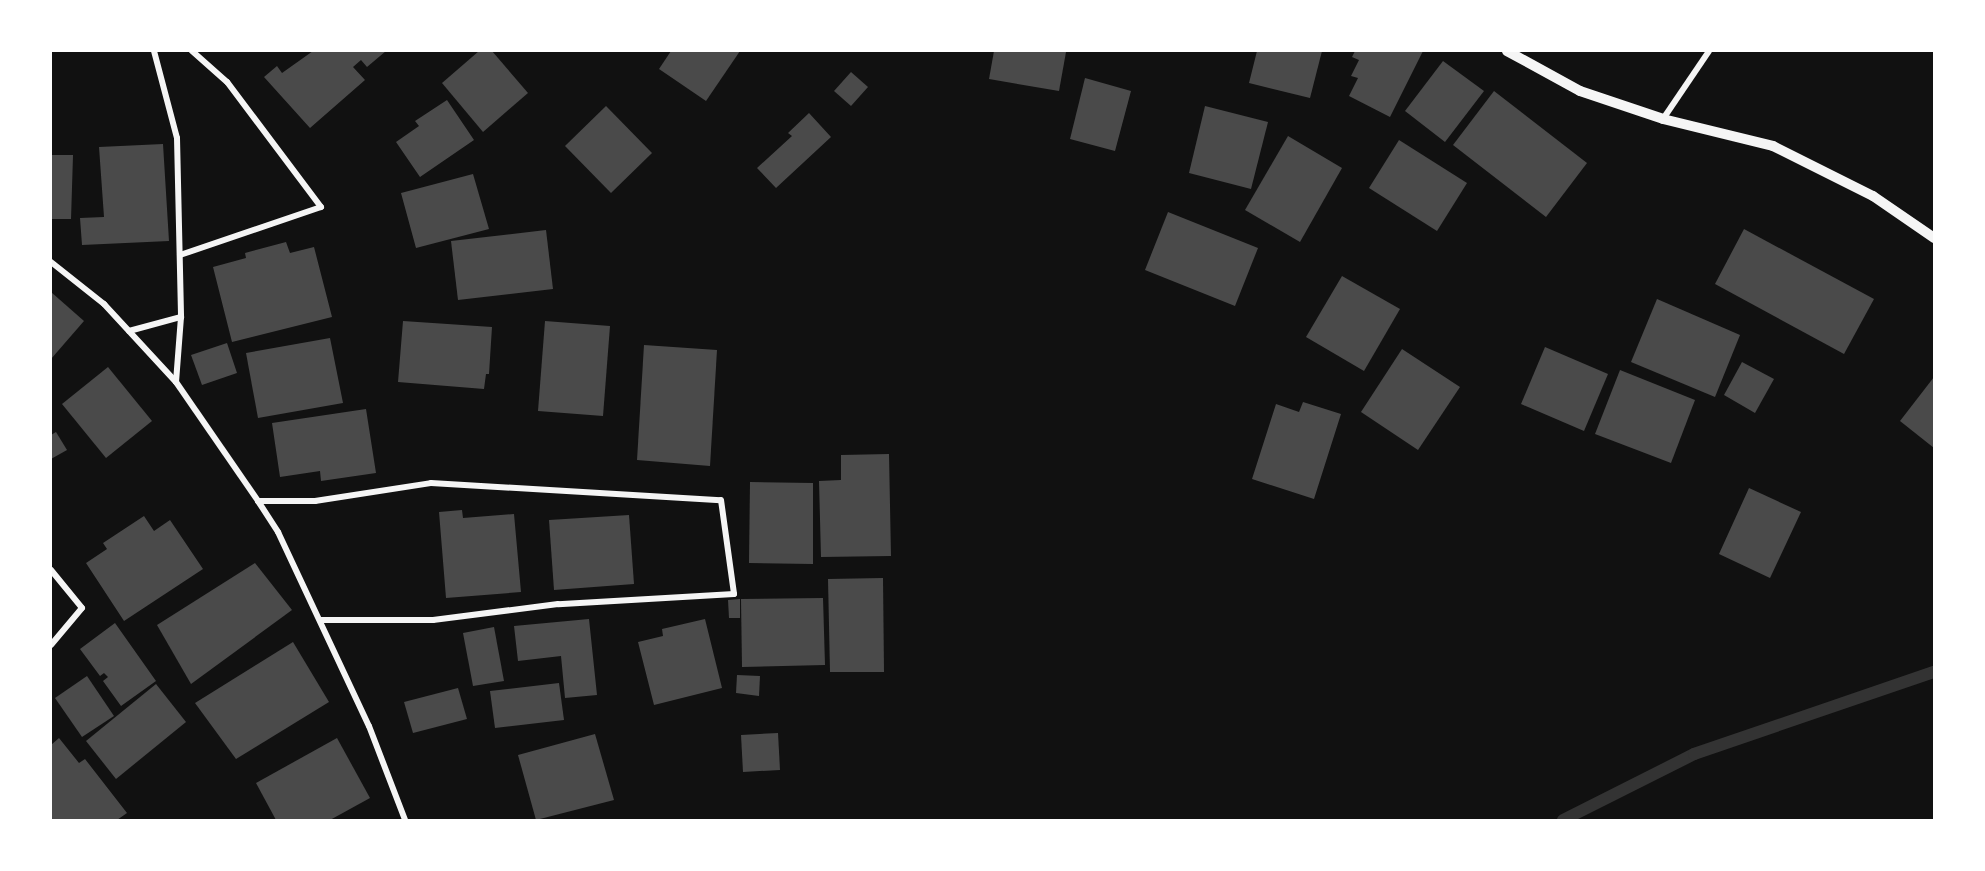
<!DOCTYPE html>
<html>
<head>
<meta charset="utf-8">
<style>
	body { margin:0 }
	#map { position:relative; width:1985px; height:871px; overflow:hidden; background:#111; font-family:"Titillium Web",sans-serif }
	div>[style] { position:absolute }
	.stream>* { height:12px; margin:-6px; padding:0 6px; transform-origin:6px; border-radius:6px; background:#333 }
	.building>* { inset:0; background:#4a4a4a }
	.minor>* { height:6px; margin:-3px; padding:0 3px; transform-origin:3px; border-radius:3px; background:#f5f5f5 }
	.tertiary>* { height:10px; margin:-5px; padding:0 5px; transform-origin:5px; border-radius:5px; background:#f5f5f5 }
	span { translate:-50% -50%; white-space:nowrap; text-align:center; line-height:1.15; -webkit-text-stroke:6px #fff; paint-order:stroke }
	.frame { position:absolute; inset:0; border:52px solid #fff; pointer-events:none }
</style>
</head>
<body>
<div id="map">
	<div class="stream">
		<div style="left:1563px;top:820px;width:147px;rotate:-26.7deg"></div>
		<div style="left:1694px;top:754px;width:254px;rotate:-18.9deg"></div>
	</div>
	<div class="building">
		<div style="clip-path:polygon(313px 51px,386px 51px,367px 67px,361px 60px,353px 67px,365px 80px,310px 128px,264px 77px,277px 66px,282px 73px)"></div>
		<div style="clip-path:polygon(479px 51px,492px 51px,528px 93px,483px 132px,442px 83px)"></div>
		<div style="clip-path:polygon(671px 51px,740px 51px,706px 101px,659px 69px)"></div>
		<div style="clip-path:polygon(994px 51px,1066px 52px,1059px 91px,989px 79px)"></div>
		<div style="clip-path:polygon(1257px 51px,1322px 51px,1310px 98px,1249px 83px)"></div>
		<div style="clip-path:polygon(1355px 51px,1423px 51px,1390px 117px,1349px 96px,1358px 78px,1351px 76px,1359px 60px,1352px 57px)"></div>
		<div style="clip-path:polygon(1443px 61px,1484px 91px,1445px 142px,1405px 111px)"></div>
		<div style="clip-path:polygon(851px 72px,868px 87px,851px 106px,834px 91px)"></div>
		<div style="clip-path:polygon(1085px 78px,1131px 91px,1115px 151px,1070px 139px)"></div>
		<div style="clip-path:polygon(1494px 91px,1587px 163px,1546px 217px,1453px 145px)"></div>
		<div style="clip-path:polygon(447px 100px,474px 140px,420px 177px,396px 142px,419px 126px,415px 121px)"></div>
		<div style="clip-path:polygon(606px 106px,652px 153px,611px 193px,565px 146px)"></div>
		<div style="clip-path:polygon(1205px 106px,1268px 122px,1251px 189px,1189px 173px)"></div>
		<div style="clip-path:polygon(809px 113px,831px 137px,776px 188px,757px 168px,792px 136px,788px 133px)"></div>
		<div style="clip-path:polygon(1288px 136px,1342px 168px,1300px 242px,1245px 210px)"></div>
		<div style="clip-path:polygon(1399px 140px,1467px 183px,1437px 231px,1369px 188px)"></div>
		<div style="clip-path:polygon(163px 144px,169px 241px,82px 245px,80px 218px,104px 217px,99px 147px)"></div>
		<div style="clip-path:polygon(51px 155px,73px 155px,71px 219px,51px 219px)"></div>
		<div style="clip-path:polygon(473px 174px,489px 229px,416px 248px,401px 193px)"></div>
		<div style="clip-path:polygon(1168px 212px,1258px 248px,1235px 306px,1145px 270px)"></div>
		<div style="clip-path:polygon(1744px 229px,1874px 299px,1844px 354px,1715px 284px)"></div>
		<div style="clip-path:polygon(546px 230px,553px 289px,458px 300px,451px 241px)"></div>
		<div style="clip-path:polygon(286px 242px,290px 253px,314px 247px,332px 317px,232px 342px,213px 267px,246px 258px,245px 253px)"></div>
		<div style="clip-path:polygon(1342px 276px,1400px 309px,1364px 371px,1306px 337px)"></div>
		<div style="clip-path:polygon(51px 292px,84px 321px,51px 359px)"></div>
		<div style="clip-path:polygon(1657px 299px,1740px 335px,1715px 397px,1631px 362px)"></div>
		<div style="clip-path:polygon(403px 321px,492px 327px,489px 374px,486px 374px,484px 389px,398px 382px)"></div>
		<div style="clip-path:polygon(545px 321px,610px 326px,603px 416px,538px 411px)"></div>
		<div style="clip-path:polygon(330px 338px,343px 403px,258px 418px,246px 353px)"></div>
		<div style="clip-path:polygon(227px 343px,237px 373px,202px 385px,191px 355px)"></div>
		<div style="clip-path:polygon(644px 345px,717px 350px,710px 466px,637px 460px)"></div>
		<div style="clip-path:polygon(1545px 347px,1608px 374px,1584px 431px,1521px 404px)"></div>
		<div style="clip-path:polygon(1402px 349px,1460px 387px,1418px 450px,1361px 412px)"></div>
		<div style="clip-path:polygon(1742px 362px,1774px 379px,1755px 413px,1724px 395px)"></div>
		<div style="clip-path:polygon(108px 367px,152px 421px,106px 458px,62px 404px)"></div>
		<div style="clip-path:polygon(1620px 370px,1695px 400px,1671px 463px,1595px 434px)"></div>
		<div style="clip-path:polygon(1934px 377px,1934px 448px,1900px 421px)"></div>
		<div style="clip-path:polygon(1303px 402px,1341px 414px,1314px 499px,1252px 479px,1276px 404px,1299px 412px)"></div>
		<div style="clip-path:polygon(366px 409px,376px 473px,321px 481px,320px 471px,280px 477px,272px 423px)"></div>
		<div style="clip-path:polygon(56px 432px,67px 450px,51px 459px,51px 435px)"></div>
		<div style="clip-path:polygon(889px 454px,891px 556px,821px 557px,819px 481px,841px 480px,841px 455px)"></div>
		<div style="clip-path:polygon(750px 482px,813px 483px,813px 564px,749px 563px)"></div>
		<div style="clip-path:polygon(1749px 488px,1801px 512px,1770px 578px,1719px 554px)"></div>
		<div style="clip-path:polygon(462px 510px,463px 518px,514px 514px,521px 592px,446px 598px,439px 512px)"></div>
		<div style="clip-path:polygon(629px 515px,634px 584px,554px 590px,549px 520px)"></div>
		<div style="clip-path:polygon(144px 516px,154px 531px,170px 520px,203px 569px,124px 621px,86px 563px,107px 549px,103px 543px)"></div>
		<div style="clip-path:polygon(255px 563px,292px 610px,191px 684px,157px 625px)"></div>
		<div style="clip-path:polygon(883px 578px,884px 672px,830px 672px,828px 579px)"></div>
		<div style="clip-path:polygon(823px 598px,825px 665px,742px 667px,741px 599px)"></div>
		<div style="clip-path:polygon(740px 599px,740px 618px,729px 618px,728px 600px)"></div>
		<div style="clip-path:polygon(589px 619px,597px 695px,565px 698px,561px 656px,518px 661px,514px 626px)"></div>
		<div style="clip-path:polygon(705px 619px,722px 688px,654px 705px,638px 642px,663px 636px,662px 629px)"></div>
		<div style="clip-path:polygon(115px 623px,156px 681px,121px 706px,103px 681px,108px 677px,104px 673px,100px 676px,80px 649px)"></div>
		<div style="clip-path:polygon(494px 627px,504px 681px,473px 686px,463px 633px)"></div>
		<div style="clip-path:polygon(293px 642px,329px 702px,236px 759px,195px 703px)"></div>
		<div style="clip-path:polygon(737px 675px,760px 676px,759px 696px,736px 693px)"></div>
		<div style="clip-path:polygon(87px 676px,114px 716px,82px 737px,55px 698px)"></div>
		<div style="clip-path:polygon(559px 683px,564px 720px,495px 728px,490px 691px)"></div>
		<div style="clip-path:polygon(156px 684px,186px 722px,116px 779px,86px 741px)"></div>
		<div style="clip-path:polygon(458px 688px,467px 719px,413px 733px,404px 702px)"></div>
		<div style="clip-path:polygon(778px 733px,780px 770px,743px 772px,741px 735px)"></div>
		<div style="clip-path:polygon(595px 734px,614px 800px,536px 820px,518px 755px)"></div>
		<div style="clip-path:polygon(59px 738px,79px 763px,85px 759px,127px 813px,117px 820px,51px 820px,51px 745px)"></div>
		<div style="clip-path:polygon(337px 738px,370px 798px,330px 820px,276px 820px,256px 783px)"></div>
	</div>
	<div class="minor">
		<div style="left:154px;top:51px;width:90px;rotate:75.2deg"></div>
		<div style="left:177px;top:138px;width:179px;rotate:88.7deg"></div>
		<div style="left:181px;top:317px;width:65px;rotate:94.4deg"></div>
		<div style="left:1663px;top:119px;width:82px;rotate:-55.9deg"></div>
		<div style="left:180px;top:255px;width:149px;rotate:-18.8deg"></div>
		<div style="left:321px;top:207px;width:156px;rotate:-126.9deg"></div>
		<div style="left:227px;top:82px;width:47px;rotate:-138.5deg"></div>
		<div style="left:51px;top:262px;width:68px;rotate:38.4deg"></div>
		<div style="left:104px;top:304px;width:106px;rotate:47.3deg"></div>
		<div style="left:176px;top:382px;width:145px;rotate:55.4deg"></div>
		<div style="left:258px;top:501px;width:37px;rotate:57deg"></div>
		<div style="left:278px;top:532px;width:214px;rotate:64.9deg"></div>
		<div style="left:369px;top:726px;width:101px;rotate:69deg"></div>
		<div style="left:129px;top:331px;width:54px;rotate:-15.1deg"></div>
		<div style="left:258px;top:501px;width:57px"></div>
		<div style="left:315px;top:501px;width:117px;rotate:-8.8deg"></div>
		<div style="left:431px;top:483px;width:290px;rotate:3.4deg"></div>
		<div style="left:721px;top:500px;width:95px;rotate:82.1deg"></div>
		<div style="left:734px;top:594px;width:176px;rotate:176.7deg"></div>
		<div style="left:558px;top:604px;width:126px;rotate:172.7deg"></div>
		<div style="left:433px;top:620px;width:113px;rotate:180deg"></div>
		<div style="left:51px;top:570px;width:49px;rotate:50.8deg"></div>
		<div style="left:82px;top:608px;width:48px;rotate:130deg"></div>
	</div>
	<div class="tertiary">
		<div style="left:1507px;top:51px;width:83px;rotate:28.7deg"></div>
		<div style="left:1580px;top:91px;width:88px;rotate:18.6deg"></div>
		<div style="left:1663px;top:119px;width:113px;rotate:13.8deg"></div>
		<div style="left:1773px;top:146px;width:112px;rotate:26.6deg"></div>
		<div style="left:1873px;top:196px;width:74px;rotate:34.5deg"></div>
	</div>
	<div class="frame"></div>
</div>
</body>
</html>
